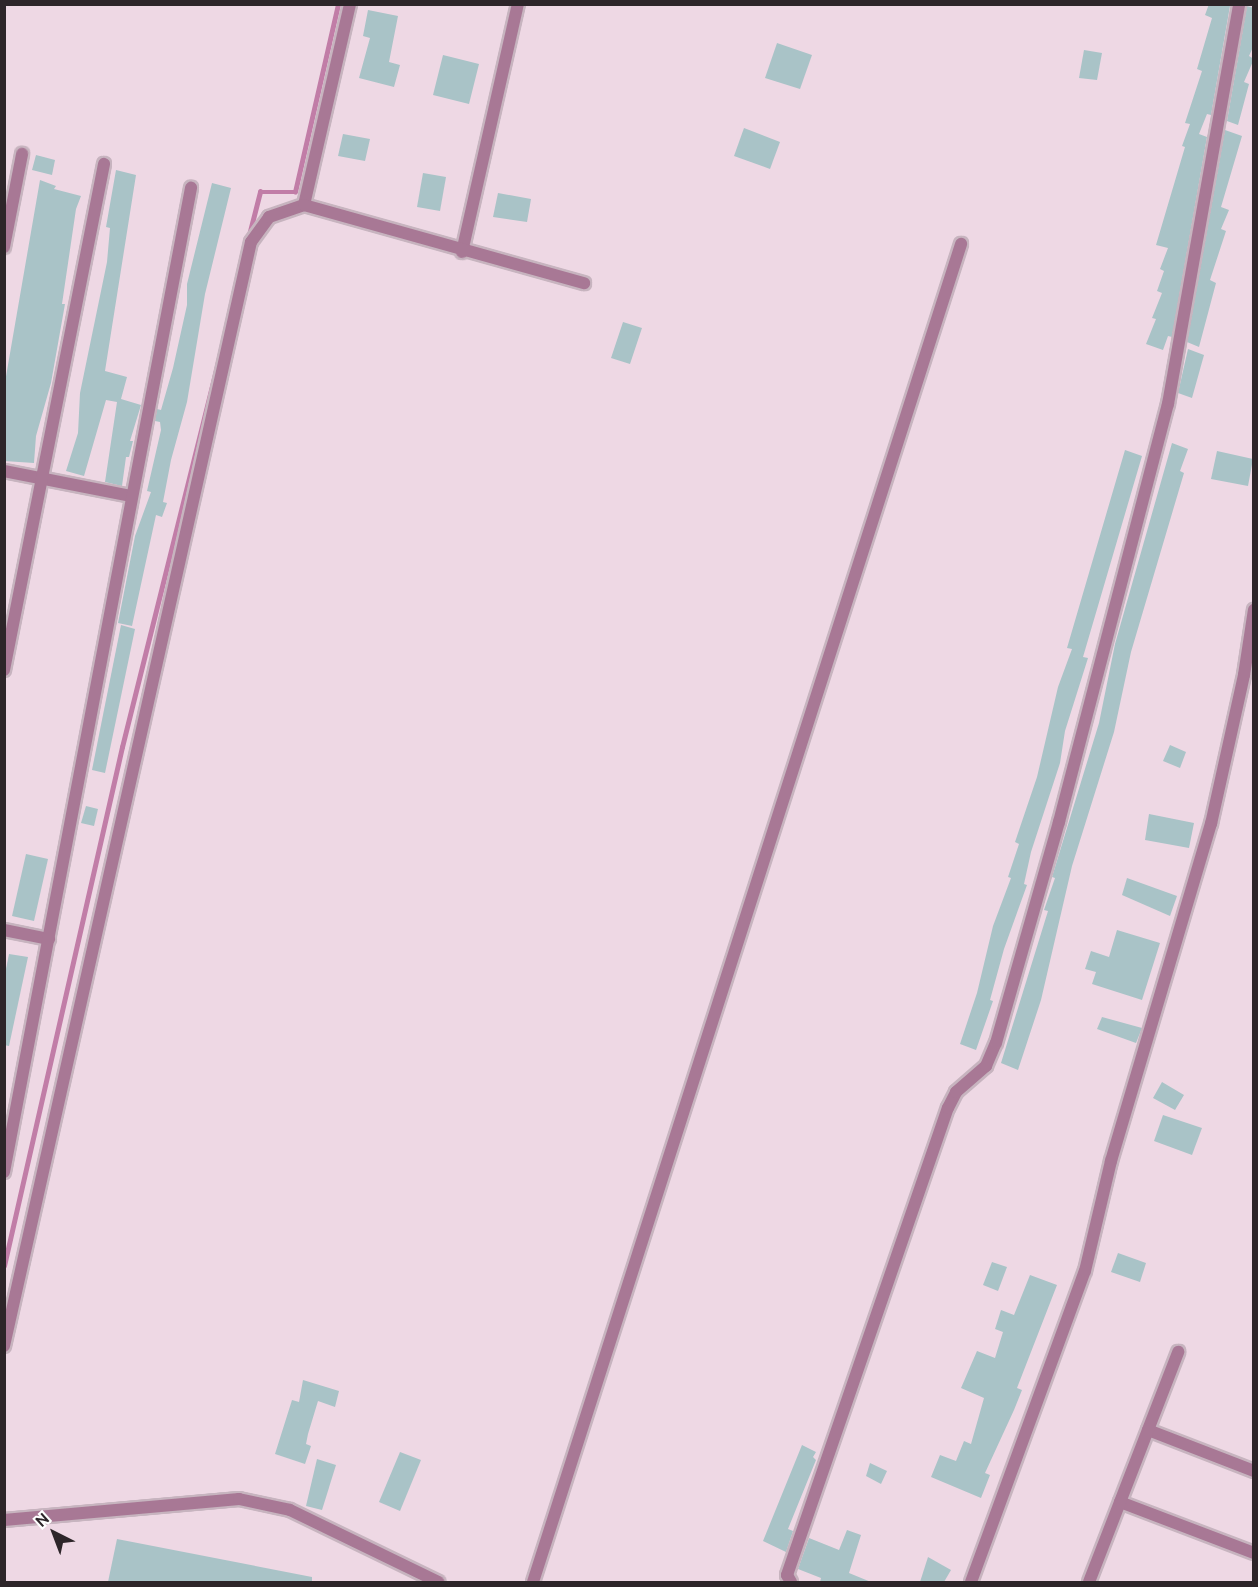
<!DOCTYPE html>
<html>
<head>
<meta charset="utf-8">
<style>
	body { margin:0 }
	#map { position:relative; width:1258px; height:1587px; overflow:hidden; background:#eed8e4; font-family:Ubuntu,sans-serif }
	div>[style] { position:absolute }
	.stream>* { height:4.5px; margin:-2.25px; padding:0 2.25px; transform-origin:2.25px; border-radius:2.25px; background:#c17da7 }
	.building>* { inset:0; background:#a9c3c7 }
	.roads { filter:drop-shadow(2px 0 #c7b4bf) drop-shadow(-2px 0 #c7b4bf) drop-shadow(0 2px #c7b4bf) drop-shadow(0 -2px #c7b4bf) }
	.minor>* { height:12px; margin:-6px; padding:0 6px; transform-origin:6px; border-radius:6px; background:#a87895 }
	span { translate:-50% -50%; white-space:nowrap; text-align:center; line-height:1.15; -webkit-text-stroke:4.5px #fff; paint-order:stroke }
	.frame { position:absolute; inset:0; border:6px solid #2d2529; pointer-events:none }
	.north { position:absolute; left:24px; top:1503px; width:60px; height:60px; -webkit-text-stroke:4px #fff; paint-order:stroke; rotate:318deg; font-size:16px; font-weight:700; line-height:24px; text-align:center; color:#2d2529 }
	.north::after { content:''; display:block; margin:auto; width:21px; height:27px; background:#2d2529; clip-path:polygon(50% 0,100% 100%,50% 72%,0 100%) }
</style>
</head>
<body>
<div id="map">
	<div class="stream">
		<div style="left:248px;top:239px;width:49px;rotate:-75.7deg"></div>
		<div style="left:260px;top:192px;width:35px"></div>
		<div style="left:295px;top:192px;width:193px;rotate:-77.1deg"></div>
		<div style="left:4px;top:1266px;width:532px;rotate:-77.19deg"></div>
		<div style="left:122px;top:747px;width:410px;rotate:-76deg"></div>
	</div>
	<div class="building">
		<div style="clip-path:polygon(1209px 4px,1230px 6px,1211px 115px,1207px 114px,1199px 134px,1207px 137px,1172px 337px,1168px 336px,1163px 350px,1146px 344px,1156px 319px,1152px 318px,1162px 293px,1157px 291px,1164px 271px,1160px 269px,1168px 248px,1156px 245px,1185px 147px,1182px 146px,1190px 124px,1185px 123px,1202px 71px,1197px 69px,1212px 18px,1205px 15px)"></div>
		<div style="clip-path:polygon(1247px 6px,1254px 8px,1254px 45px,1249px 56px,1254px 59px,1244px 82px,1249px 84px,1238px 125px,1227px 121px)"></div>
		<div style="clip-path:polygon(368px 10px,398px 16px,389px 62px,400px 65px,394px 87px,359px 78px,370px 38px,363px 36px)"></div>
		<div style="clip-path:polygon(777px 43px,812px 55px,800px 89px,765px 78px)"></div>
		<div style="clip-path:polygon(1084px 50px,1102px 53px,1097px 80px,1079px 78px)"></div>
		<div style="clip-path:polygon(443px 55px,479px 64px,469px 104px,433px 95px)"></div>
		<div style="clip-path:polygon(744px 128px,780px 142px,770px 169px,734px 156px)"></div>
		<div style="clip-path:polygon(1225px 130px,1242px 136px,1221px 207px,1229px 210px,1221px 229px,1226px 231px,1210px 280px,1216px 283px,1199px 347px,1187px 342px)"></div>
		<div style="clip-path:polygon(343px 134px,370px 139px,365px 161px,338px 156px)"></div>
		<div style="clip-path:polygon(36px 155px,55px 160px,52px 175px,32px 170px)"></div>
		<div style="clip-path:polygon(116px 170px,136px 175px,105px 371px,127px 377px,121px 399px,141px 405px,130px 441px,133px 441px,129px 457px,126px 457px,122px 486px,105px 482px,117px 402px,106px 400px,84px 476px,66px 471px,78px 433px,80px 393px,107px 262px,110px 228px,106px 227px)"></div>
		<div style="clip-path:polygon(423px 173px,446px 177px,440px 211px,417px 207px)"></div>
		<div style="clip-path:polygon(40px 180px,56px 186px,54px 189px,81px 196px,76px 209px,62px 304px,65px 304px,51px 383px,36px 436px,34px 463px,4px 461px,4px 388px)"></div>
		<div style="clip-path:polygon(212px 183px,231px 188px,205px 294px,187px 402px,171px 460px,163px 502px,167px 503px,162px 517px,156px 515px,132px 626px,118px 623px,135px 536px,151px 492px,147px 491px,161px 430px,160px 422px,155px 421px,157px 409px,161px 410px,173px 368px,187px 305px,187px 284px)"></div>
		<div style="clip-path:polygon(498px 193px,531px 199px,527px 222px,493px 217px)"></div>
		<div style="clip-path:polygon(623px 322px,642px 328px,630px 364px,611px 358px)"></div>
		<div style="clip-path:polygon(1188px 349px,1204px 355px,1192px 398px,1178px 393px)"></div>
		<div style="clip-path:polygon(1172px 443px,1188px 449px,1180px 471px,1184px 473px,1131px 652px,1114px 732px,1072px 866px,1041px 1000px,1018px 1070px,1001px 1063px,1048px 911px,1044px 910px,1055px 878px,1052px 877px,1099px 723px,1115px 644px)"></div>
		<div style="clip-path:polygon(1125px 450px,1142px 456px,1083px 657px,1088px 658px,1065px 731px,1060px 763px,1031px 852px,1024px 884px,1027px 885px,1004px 949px,990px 1000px,993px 1001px,976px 1050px,960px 1044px,977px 993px,993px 926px,1011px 878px,1008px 877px,1019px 844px,1015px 842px,1037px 777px,1058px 687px,1072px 649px,1067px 648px)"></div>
		<div style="clip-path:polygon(1217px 451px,1253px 459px,1248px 486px,1211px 479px)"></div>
		<div style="clip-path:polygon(121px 625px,135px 629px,105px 773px,92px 770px)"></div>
		<div style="clip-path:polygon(1170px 745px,1186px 752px,1180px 768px,1163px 761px)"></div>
		<div style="clip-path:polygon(86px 806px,98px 809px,94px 826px,81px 823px)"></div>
		<div style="clip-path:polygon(1149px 814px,1194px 823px,1189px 848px,1145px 840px)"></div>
		<div style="clip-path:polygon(26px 854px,48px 859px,34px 921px,12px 916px)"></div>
		<div style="clip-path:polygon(1127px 878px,1177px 896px,1170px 916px,1122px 895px)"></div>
		<div style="clip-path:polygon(1117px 930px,1160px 943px,1142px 1000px,1092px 984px,1096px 972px,1085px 969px,1091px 951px,1109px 957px)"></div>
		<div style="clip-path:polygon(9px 954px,28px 957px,9px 1046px,4px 1045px,4px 979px)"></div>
		<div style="clip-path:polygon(1102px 1017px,1142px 1028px,1136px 1043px,1097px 1029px)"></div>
		<div style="clip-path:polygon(1162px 1082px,1184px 1095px,1175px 1110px,1153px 1098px)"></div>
		<div style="clip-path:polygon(1163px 1115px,1202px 1128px,1192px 1155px,1154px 1141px)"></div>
		<div style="clip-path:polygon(1118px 1253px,1146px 1263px,1140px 1282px,1111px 1272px)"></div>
		<div style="clip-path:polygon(992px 1262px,1007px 1267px,998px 1291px,983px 1285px)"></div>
		<div style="clip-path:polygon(1030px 1275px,1057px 1285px,1017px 1388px,1022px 1390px,1014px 1410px,985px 1473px,990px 1475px,981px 1498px,931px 1477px,940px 1455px,956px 1461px,964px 1441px,971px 1444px,984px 1398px,961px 1388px,977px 1351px,995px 1358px,1003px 1332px,995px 1329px,1001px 1310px,1014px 1315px)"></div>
		<div style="clip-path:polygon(303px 1380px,339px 1391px,335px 1407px,318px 1401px,308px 1434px,306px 1444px,311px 1446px,305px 1464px,275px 1454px,292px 1400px,299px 1402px)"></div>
		<div style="clip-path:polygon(802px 1445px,816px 1452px,813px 1457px,816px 1460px,788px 1529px,793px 1531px,786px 1552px,763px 1541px)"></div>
		<div style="clip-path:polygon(400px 1452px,421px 1460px,400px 1511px,379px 1502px)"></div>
		<div style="clip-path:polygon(317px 1459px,336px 1465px,322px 1510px,306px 1506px)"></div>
		<div style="clip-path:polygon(870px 1463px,887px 1471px,881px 1484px,866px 1476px)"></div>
		<div style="clip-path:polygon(847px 1530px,861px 1535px,849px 1573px,871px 1582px,820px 1582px,821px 1578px,798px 1569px,809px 1538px,839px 1550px)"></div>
		<div style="clip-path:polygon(117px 1539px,312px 1577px,312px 1582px,108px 1582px)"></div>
		<div style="clip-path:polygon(928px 1557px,951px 1570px,944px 1582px,920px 1582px)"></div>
	</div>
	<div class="roads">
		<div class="minor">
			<div style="left:304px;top:205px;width:206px;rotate:-77.1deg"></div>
			<div style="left:4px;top:247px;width:95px;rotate:-79deg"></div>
			<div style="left:462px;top:252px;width:254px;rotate:-77.3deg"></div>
			<div style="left:4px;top:471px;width:130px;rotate:11.1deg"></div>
			<div style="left:4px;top:670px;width:516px;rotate:-78.82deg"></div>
			<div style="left:4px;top:930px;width:46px;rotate:11.3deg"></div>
			<div style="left:4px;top:1172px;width:1002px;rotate:-79.24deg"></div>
			<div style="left:4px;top:1346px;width:1131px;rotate:-77.39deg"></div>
			<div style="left:251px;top:242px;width:31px;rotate:-54deg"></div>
			<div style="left:269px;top:217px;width:37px;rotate:-19deg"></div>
			<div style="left:304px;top:205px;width:291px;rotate:15.6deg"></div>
			<div style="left:1148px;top:1430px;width:114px;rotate:21.1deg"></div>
			<div style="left:1120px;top:1502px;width:143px;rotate:20.8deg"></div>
			<div style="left:4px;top:1520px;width:236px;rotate:-5.1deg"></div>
			<div style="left:239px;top:1499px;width:52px;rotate:12.2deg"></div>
			<div style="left:290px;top:1510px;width:165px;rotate:25.9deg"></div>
			<div style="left:533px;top:1582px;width:1405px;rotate:-72.26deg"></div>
			<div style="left:791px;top:1582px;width:8px;rotate:-120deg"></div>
			<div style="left:787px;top:1575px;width:494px;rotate:-71deg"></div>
			<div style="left:948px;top:1108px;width:18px;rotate:-63deg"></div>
			<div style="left:956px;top:1092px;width:40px;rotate:-41deg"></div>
			<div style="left:986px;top:1066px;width:25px;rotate:-67deg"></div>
			<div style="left:996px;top:1043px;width:230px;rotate:-74.1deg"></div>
			<div style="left:1059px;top:822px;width:432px;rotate:-75.4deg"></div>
			<div style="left:1168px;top:404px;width:406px;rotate:-79.9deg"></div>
			<div style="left:971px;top:1582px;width:331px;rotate:-69.9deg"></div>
			<div style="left:1085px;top:1271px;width:113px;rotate:-76.7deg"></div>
			<div style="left:1111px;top:1161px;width:352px;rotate:-73.5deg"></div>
			<div style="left:1211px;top:824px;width:153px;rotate:-77.5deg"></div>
			<div style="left:1244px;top:675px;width:66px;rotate:-81.3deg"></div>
			<div style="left:1089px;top:1582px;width:247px;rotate:-68.8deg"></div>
		</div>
	</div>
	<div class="frame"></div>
	<div class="north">N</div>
</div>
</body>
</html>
